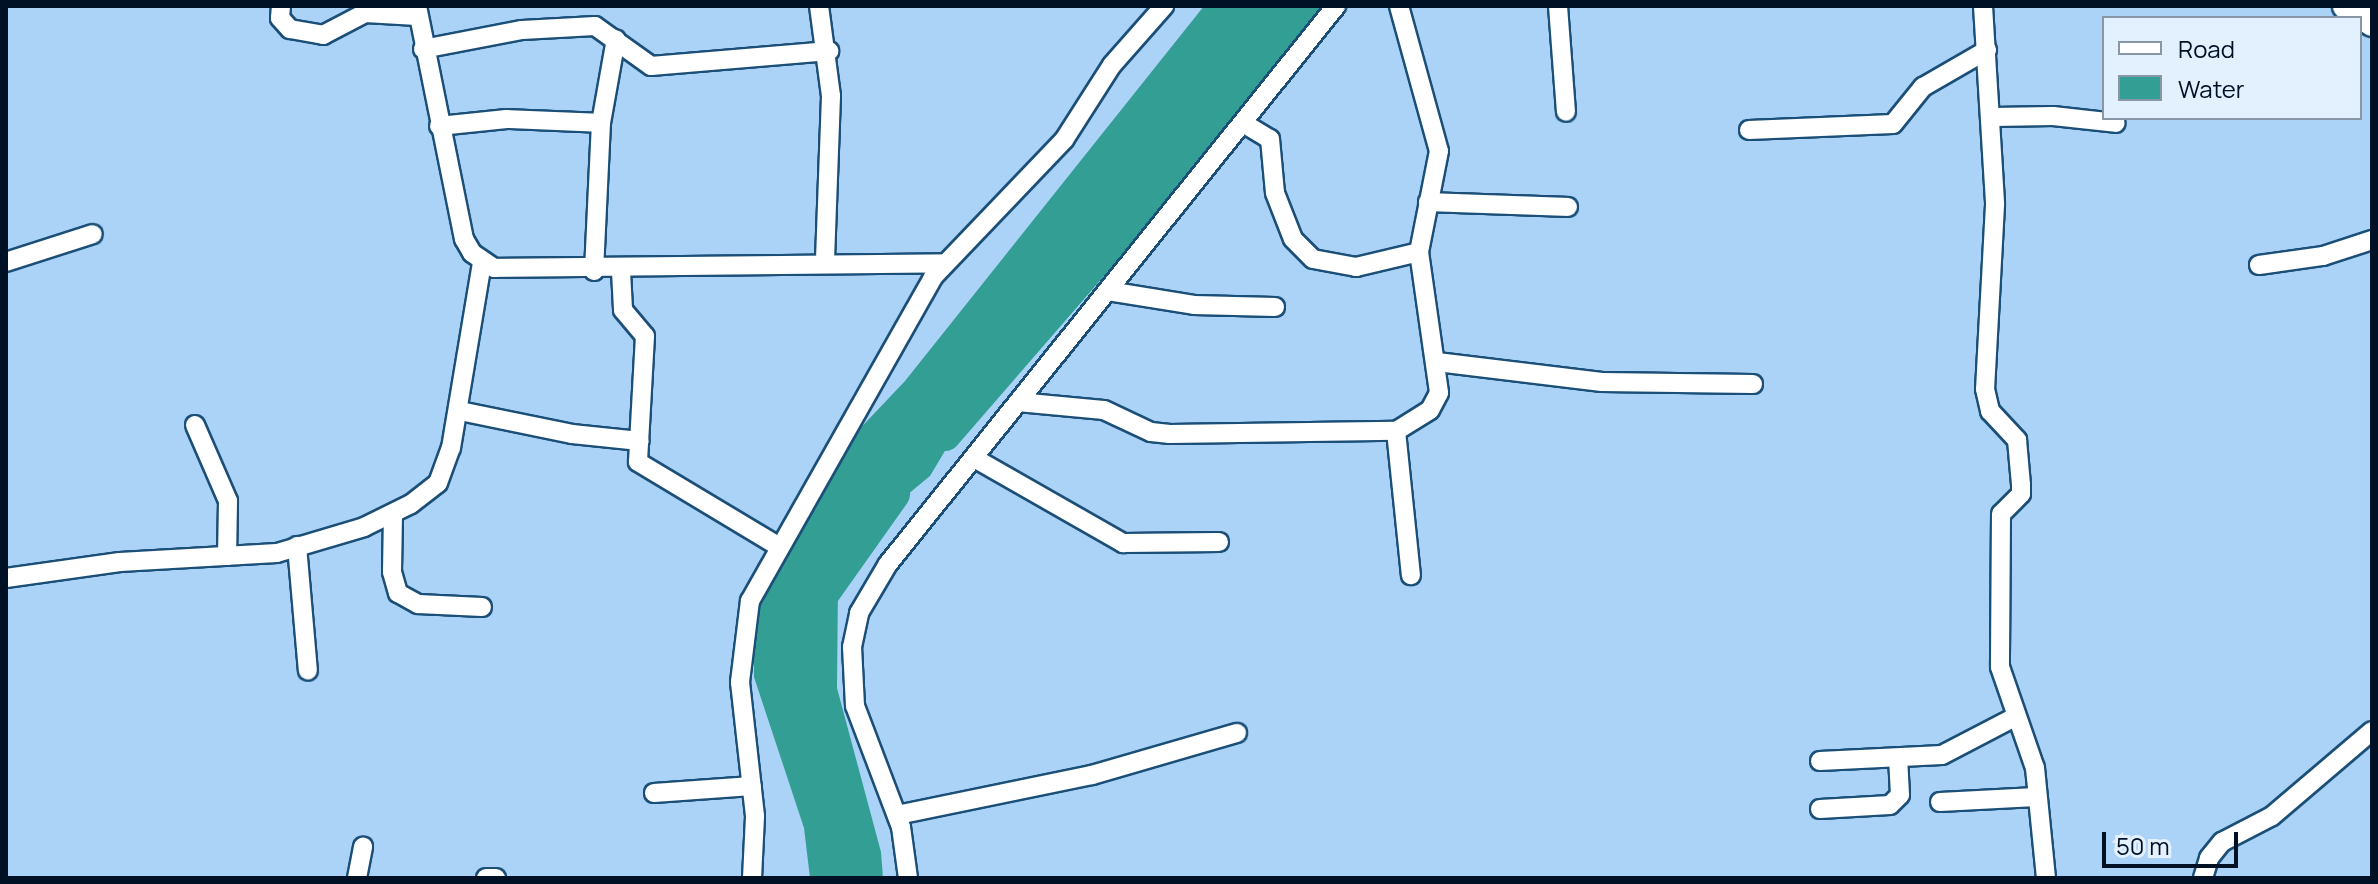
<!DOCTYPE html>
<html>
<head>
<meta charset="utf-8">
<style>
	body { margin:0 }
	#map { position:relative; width:2378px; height:884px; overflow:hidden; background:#abd3f7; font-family:Manrope,sans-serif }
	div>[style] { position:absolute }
	.water>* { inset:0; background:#339e94 }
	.river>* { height:32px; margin:-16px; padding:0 16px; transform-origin:16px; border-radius:16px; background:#339e94 }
	.roads { filter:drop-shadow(2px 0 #1b4f78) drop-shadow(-2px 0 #1b4f78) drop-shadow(0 2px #1b4f78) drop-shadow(0 -2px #1b4f78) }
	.minor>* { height:18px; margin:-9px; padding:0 9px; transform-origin:9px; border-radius:9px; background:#fff }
	.secondary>* { height:26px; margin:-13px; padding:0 13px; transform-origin:13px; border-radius:13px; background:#fff }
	span { translate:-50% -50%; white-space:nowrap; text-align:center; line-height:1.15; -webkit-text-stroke:6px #e3f0fd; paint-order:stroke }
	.frame { position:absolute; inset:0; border:8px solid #001126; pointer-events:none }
	.legend { position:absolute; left:2102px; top:16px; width:260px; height:104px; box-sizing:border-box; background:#e3f0fd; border:2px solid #8897a7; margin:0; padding:10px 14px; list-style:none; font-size:24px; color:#001126 }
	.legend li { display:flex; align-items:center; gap:16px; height:40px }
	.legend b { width:40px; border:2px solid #8897a7 }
	.scale { position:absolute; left:2102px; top:832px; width:136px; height:36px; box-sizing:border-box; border:4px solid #001126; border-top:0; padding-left:10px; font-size:24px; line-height:28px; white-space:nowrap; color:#001126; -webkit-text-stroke:6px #e3f0fd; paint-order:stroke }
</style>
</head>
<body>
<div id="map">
	<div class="water">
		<div style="clip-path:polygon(1204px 6px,1306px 6px,983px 387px,930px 476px,849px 543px,838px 585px,837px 688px,881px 852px,883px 878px,810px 878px,804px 828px,754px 677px,754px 618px,768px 581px,850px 439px,905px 381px)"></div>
	</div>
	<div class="river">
		<div style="left:945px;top:435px;width:568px;rotate:-49.07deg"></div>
		<div style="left:819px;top:600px;width:130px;rotate:-54.7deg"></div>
	</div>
	<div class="roads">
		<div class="minor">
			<div style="left:281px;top:6px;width:12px;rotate:95deg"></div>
			<div style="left:280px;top:18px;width:15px;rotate:48deg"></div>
			<div style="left:290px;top:29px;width:34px;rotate:10deg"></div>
			<div style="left:323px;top:35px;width:47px;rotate:-27.6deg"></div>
			<div style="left:365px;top:13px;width:52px;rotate:3.3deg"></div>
			<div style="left:417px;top:6px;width:238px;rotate:78.6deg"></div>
			<div style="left:464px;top:239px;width:16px;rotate:60deg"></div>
			<div style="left:472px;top:253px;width:27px;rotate:34deg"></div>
			<div style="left:494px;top:268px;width:451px;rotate:-0.6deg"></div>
			<div style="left:819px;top:6px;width:91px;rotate:82.4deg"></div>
			<div style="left:831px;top:96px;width:167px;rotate:92.1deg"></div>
			<div style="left:1399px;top:6px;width:150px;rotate:74.6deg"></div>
			<div style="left:1439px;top:151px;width:103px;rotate:101.2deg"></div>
			<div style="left:1419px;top:252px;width:142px;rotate:81.9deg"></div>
			<div style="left:1439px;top:393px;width:19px;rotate:118deg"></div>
			<div style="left:1430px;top:410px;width:40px;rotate:148deg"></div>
			<div style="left:1396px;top:431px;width:145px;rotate:84.1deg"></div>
			<div style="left:1558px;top:6px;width:106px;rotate:85.7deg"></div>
			<div style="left:1983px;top:6px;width:199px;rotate:86.5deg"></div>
			<div style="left:1995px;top:205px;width:184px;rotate:93.1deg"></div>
			<div style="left:1985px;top:389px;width:23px;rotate:77deg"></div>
			<div style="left:1990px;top:411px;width:40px;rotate:47deg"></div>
			<div style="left:2017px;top:440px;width:45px;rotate:84.9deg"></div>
			<div style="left:2021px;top:485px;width:9px;rotate:90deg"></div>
			<div style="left:2021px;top:494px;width:28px;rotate:135deg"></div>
			<div style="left:2001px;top:514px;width:153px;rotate:90.4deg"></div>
			<div style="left:2000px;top:667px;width:107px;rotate:70.9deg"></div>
			<div style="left:2035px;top:768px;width:111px;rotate:84.3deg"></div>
			<div style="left:423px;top:49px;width:101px;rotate:-10.9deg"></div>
			<div style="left:522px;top:30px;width:73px;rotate:-3.1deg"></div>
			<div style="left:595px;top:26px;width:69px;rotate:35.5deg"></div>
			<div style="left:651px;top:66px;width:179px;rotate:-4.8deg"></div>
			<div style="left:1993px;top:117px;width:60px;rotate:-1deg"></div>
			<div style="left:2053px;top:116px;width:63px;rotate:6.3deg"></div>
			<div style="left:1243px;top:123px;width:31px;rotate:31deg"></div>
			<div style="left:1270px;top:139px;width:54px;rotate:84.7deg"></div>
			<div style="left:1275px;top:193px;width:49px;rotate:68.6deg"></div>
			<div style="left:1293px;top:239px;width:28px;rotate:45deg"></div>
			<div style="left:1313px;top:259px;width:44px;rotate:10.5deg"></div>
			<div style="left:1356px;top:267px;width:65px;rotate:-13.4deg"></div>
			<div style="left:439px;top:126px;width:68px;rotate:-5.9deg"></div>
			<div style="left:507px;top:119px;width:94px;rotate:2.4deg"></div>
			<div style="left:1749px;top:130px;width:144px;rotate:-2.4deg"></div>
			<div style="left:1893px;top:124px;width:48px;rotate:-51deg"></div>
			<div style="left:1923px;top:87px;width:74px;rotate:-30deg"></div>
			<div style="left:1428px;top:202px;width:140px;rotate:2deg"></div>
			<div style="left:6px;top:262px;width:91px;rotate:-17.8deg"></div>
			<div style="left:2259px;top:265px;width:65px;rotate:-8deg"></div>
			<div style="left:2323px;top:256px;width:52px;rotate:-18.1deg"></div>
			<div style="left:594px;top:271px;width:148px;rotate:-87.3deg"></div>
			<div style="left:601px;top:123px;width:85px;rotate:-79.9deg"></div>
			<div style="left:621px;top:271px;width:39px;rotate:87deg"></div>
			<div style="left:623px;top:310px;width:34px;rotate:50deg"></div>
			<div style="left:645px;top:336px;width:126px;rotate:93.2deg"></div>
			<div style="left:638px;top:462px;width:163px;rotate:31deg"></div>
			<div style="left:1108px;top:291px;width:87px;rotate:9.2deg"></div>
			<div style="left:1194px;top:305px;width:81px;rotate:1.4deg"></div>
			<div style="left:1437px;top:362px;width:166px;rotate:6.9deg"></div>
			<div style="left:1602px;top:382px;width:151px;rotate:0.8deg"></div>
			<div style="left:1018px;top:402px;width:86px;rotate:5.3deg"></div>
			<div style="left:1104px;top:410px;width:52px;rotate:25.1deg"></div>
			<div style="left:1151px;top:432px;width:19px;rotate:6deg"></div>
			<div style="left:1170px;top:434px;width:226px;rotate:-0.8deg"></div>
			<div style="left:460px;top:411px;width:114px;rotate:11.6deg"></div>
			<div style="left:572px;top:434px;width:68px;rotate:5.9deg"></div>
			<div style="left:195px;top:425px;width:83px;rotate:66.5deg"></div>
			<div style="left:228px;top:501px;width:55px;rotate:91deg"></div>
			<div style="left:974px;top:458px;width:172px;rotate:29.7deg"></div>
			<div style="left:1123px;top:543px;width:96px;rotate:-0.6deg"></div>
			<div style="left:393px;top:514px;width:58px;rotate:91deg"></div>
			<div style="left:392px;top:572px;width:22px;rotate:74deg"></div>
			<div style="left:398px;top:593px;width:23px;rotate:29deg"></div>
			<div style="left:418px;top:604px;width:64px;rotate:2.7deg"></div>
			<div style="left:297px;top:546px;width:125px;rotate:85deg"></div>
			<div style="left:6px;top:578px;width:115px;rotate:-8deg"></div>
			<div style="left:120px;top:562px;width:157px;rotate:-3.3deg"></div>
			<div style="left:277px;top:553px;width:91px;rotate:-16.6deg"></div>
			<div style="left:364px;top:527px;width:52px;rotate:-26.1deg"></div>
			<div style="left:411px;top:504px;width:34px;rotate:-38deg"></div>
			<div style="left:438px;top:483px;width:37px;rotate:-70deg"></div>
			<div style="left:451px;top:448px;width:189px;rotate:-80.5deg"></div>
			<div style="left:1820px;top:761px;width:122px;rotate:-2.8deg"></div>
			<div style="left:1942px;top:755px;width:82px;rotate:-27.5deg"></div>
			<div style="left:654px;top:793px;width:98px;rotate:-4.1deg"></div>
			<div style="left:1940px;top:802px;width:96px;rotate:-3deg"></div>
			<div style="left:1820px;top:809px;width:70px;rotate:-3.3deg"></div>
			<div style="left:1890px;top:805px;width:14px;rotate:-45deg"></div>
			<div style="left:1900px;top:795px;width:36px;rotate:-93deg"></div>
			<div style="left:897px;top:815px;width:199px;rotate:-11.6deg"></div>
			<div style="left:1092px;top:775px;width:151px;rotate:-16.2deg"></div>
			<div style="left:357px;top:878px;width:32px;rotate:-79deg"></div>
			<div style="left:486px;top:878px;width:10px"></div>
			<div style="left:752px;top:878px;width:62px;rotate:-87.2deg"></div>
			<div style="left:755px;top:816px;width:135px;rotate:-96.4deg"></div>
			<div style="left:740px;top:682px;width:82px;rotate:-83deg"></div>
			<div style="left:750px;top:601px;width:372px;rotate:-60.5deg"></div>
			<div style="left:933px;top:277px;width:190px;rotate:-46.3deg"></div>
			<div style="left:1064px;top:140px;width:89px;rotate:-57.4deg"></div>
			<div style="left:1112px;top:65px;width:79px;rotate:-48.6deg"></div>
			<div style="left:908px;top:878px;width:51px;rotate:-97.8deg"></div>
			<div style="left:901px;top:827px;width:129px;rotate:-110.8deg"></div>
			<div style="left:855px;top:706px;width:59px;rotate:-92.9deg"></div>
			<div style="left:852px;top:647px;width:35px;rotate:-78deg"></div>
			<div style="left:859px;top:613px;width:57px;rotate:-59.4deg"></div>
			<div style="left:888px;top:564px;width:716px;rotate:-51.24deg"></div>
			<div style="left:2203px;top:878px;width:21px;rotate:-73deg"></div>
			<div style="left:2209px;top:858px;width:21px;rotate:-51deg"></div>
			<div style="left:2222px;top:842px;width:56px;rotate:-27.5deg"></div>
			<div style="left:2272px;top:816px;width:131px;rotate:-40.4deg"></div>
		</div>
		<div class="secondary">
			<div style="left:2346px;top:6px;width:31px;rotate:33deg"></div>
		</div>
	</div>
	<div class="frame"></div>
	<ul class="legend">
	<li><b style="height:10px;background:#fff"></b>Road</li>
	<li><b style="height:22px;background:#339e94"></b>Water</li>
	</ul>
	<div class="scale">50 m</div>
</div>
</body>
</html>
